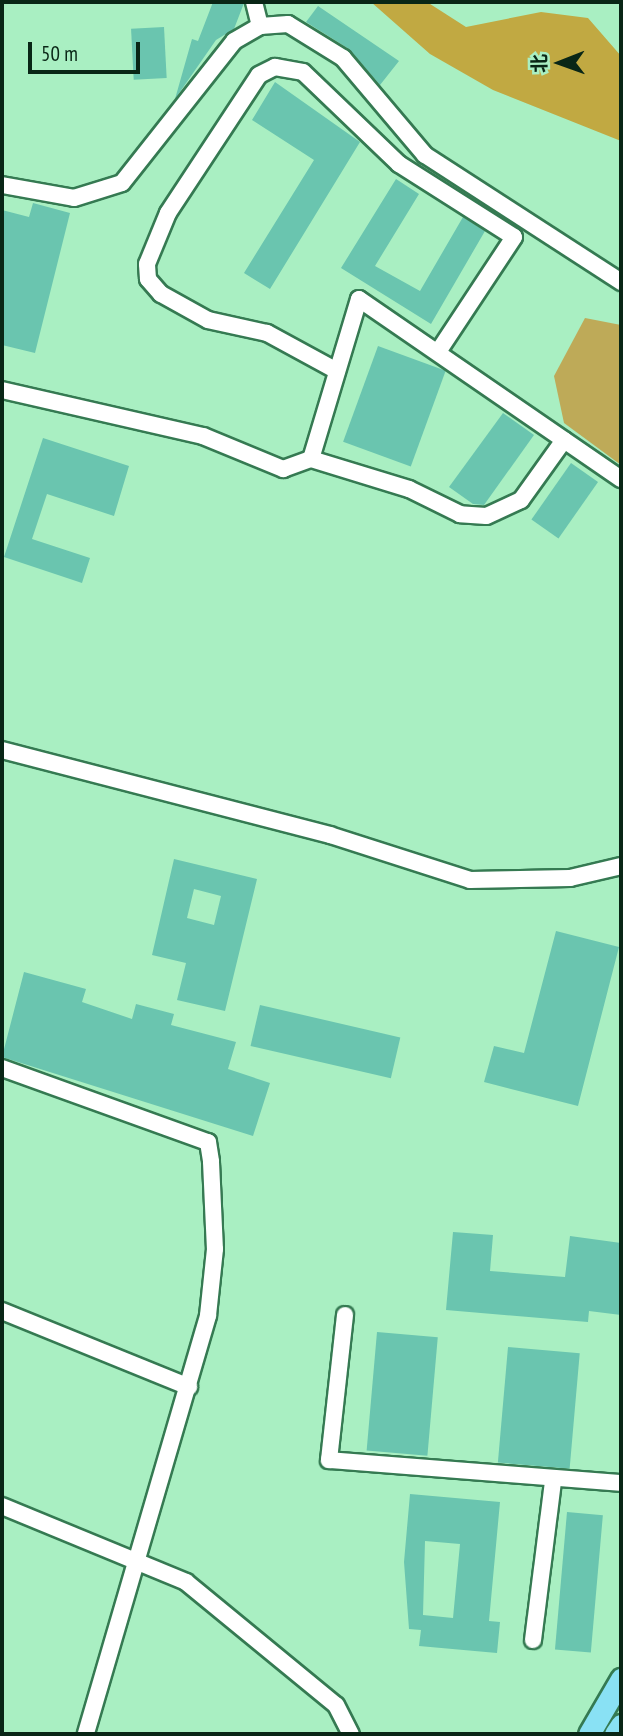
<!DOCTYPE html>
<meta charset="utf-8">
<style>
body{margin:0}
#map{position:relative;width:623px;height:1736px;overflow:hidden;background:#a9efc2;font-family:"PT Sans Narrow","Noto Sans SC",sans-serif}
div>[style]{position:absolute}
.green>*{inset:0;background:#beaa58}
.forest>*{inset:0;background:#c1a942}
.building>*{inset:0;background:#6ac5af;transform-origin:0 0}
.roads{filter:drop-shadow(2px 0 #357a52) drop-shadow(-2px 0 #357a52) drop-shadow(0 2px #357a52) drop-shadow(0 -2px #357a52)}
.minor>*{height:16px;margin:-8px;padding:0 8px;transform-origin:8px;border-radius:8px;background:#fff}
.major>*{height:21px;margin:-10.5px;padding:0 10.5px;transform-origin:10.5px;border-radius:10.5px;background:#89e1f4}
span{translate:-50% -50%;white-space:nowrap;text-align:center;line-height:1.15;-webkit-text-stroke:7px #a9efc2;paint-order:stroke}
.frame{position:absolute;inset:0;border:4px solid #092616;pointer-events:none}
.north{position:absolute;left:525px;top:28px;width:70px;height:70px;-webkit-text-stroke:5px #a9efc2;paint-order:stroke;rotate:269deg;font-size:19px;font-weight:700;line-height:28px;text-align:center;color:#092616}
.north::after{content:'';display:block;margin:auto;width:24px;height:32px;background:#092616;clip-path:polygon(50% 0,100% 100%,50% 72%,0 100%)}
.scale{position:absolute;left:28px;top:42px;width:112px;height:32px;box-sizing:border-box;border:4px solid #092616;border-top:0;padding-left:9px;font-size:21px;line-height:24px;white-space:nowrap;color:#092616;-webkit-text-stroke:5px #a9efc2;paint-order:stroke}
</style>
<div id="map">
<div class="green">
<i style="clip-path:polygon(585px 318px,621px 325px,621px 465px,564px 423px,554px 376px)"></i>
</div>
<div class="forest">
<i style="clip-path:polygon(371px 2px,427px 2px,466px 27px,541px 12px,588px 18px,621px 56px,621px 141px,493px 90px,430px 54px)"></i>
</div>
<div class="building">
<i style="clip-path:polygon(213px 2px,244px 3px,234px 29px,216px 40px,175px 99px,192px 39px,198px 41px)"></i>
<i style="clip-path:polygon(318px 6px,399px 61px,380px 85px,349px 49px,306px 22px)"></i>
<i style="left:164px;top:27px;width:51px;height:33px;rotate:87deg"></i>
<i style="clip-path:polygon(275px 82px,360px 142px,270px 289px,244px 273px,314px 160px,252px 120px)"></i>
<i style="clip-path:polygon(396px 179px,419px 194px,375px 266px,420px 291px,463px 217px,485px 231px,431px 324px,341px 268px)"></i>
<i style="clip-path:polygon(33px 203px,70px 213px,35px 353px,2px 345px,2px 210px,29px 217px)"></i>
<i style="left:378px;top:346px;width:72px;height:102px;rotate:20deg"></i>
<i style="clip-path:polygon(503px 413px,534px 435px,484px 505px,473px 504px,449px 487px)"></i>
<i style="clip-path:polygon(43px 438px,129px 466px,114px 516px,47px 494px,32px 539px,90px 558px,82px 583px,4px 557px)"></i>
<i style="left:571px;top:463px;width:33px;height:69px;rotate:35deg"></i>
<i style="clip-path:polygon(evenodd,174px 859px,257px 879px,225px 1011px,177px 1000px,186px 963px,152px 955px,174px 859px,194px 889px,221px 896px,214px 925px,187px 918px,194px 889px)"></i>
<i style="clip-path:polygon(556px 931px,619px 947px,578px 1106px,484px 1082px,494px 1046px,524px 1053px)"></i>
<i style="clip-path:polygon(24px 972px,86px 989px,82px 1002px,132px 1019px,136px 1004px,174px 1014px,171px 1025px,236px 1042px,228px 1069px,270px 1083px,253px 1136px,2px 1057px)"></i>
<i style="left:260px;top:1005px;width:144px;height:42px;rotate:13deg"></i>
<i style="clip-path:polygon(453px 1232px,493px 1235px,490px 1271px,565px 1277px,570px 1236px,621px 1243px,621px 1315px,589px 1311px,588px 1322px,446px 1310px)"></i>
<i style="left:377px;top:1332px;width:61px;height:119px;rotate:5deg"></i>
<i style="left:508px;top:1347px;width:72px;height:116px;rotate:5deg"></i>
<i style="clip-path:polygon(evenodd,410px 1494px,500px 1502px,489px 1621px,500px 1622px,497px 1653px,419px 1646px,421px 1630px,409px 1629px,404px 1562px,410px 1494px,425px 1541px,460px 1544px,453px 1618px,423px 1615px,425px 1541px)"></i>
<i style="left:567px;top:1512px;width:36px;height:138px;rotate:5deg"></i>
</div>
<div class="roads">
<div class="minor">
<i style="left:254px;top:2px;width:25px;rotate:76deg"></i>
<i style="left:2px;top:185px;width:73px;rotate:10.2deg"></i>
<i style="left:74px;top:198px;width:50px;rotate:-17.4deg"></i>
<i style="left:122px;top:183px;width:181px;rotate:-51.7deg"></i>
<i style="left:234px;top:41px;width:30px;rotate:-30deg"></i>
<i style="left:260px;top:26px;width:28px;rotate:-4deg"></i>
<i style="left:288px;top:24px;width:65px;rotate:31.7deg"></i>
<i style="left:343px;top:58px;width:127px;rotate:49.8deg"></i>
<i style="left:425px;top:155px;width:234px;rotate:32.9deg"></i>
<i style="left:337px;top:371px;width:80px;rotate:-151.5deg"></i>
<i style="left:267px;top:333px;width:60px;rotate:-167.6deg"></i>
<i style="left:208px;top:320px;width:54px;rotate:-151deg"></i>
<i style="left:161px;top:294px;width:20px;rotate:-131deg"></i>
<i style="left:148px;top:279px;width:15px;rotate:-94deg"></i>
<i style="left:147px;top:264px;width:55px;rotate:-67.6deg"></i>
<i style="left:168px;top:213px;width:165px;rotate:-56.6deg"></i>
<i style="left:259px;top:75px;width:18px;rotate:-27deg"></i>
<i style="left:275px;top:67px;width:28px;rotate:10deg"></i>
<i style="left:303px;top:72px;width:133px;rotate:43.8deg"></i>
<i style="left:399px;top:164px;width:136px;rotate:32.4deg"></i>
<i style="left:514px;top:237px;width:138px;rotate:123.5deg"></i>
<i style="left:2px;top:390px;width:206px;rotate:12.9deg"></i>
<i style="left:203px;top:436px;width:87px;rotate:22.4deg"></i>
<i style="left:283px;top:469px;width:30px;rotate:-20deg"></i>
<i style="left:564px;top:440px;width:74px;rotate:125.6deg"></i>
<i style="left:521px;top:500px;width:38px;rotate:155deg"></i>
<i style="left:486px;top:516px;width:26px;rotate:-176deg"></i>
<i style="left:460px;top:514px;width:57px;rotate:-153.9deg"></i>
<i style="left:409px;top:489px;width:102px;rotate:-163deg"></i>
<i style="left:311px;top:459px;width:167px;rotate:-73.3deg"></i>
<i style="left:359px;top:299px;width:318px;rotate:34.5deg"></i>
<i style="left:2px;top:750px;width:339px;rotate:14.5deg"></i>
<i style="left:330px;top:835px;width:147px;rotate:17.8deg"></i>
<i style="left:470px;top:880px;width:100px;rotate:-1.1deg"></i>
<i style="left:570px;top:878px;width:52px;rotate:-13.2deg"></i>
<i style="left:2px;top:1068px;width:219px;rotate:19.8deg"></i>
<i style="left:208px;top:1142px;width:20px;rotate:81deg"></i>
<i style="left:211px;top:1162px;width:87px;rotate:87.4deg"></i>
<i style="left:215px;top:1249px;width:67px;rotate:96deg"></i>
<i style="left:208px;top:1316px;width:435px;rotate:106.3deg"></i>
<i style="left:2px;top:1311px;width:202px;rotate:22.1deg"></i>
<i style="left:345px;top:1315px;width:146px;rotate:96.3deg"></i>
<i style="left:329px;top:1460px;width:293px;rotate:4.5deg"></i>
<i style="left:2px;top:1506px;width:199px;rotate:22.4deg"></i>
<i style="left:186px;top:1582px;width:194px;rotate:39.4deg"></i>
<i style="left:336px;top:1705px;width:33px;rotate:63deg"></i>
<i style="left:533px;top:1640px;width:160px;rotate:-82.8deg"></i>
</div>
<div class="major">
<i style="left:589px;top:1734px;width:64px;rotate:-59.8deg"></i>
<i style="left:615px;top:1734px;width:11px;rotate:-56deg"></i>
</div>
</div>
<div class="frame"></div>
<div class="north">北</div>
<div class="scale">50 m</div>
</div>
